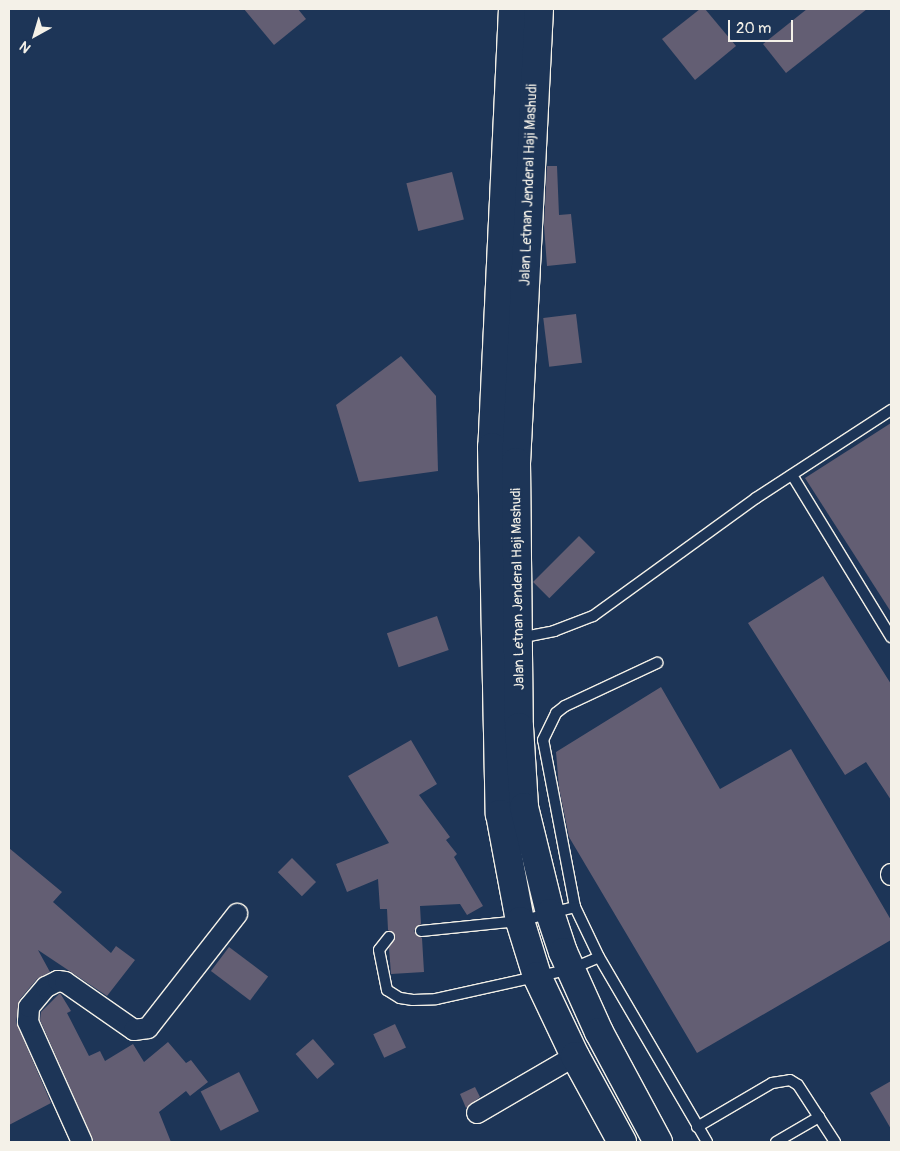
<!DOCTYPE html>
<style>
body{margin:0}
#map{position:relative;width:900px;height:1151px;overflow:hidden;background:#1d3557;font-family:Pangolin,sans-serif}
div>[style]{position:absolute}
.building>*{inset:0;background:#635e73;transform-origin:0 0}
.roads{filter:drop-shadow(1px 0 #f4f1e8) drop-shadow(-1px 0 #f4f1e8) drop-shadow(0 1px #f4f1e8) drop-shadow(0 -1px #f4f1e8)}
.service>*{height:10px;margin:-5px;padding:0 5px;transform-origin:5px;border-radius:5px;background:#1d3557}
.minor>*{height:20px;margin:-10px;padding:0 10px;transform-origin:10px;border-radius:10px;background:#1d3557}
.primary>*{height:28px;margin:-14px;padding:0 14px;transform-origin:14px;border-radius:14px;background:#1d3557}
span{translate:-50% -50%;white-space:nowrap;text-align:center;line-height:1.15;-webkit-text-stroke:4px #1d3557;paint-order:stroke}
.street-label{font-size:14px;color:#f4f1e8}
.frame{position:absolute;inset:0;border:10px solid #f4f1e8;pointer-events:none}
.north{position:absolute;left:10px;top:10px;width:50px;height:50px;-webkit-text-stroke:4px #1d3557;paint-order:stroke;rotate:219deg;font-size:14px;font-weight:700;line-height:20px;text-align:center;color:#f4f1e8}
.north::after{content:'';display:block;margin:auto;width:18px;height:22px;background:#f4f1e8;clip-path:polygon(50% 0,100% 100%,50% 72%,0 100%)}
.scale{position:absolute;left:728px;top:20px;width:65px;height:22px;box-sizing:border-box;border:2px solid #f4f1e8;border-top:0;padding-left:6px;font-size:15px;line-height:18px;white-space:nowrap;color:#f4f1e8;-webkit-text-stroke:4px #1d3557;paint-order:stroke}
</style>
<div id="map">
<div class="building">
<i style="clip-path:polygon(244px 9px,298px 9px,306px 19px,274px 45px)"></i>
<i style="clip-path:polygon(700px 9px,705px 9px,736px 46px,695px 80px,662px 39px)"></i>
<i style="clip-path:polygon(807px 9px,867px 9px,786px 73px,763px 44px)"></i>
<i style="clip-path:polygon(547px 166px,557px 166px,559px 215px,571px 214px,576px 263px,547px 266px,544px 226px)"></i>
<i style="left:452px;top:172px;width:49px;height:47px;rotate:76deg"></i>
<i style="left:576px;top:314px;width:49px;height:33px;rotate:83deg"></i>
<i style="clip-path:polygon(401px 356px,436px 396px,438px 471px,359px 482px,336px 405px)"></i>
<i style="clip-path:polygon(891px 423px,891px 612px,805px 478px)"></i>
<i style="left:579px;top:536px;width:23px;height:65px;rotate:45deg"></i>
<i style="clip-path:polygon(823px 576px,891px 684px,891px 800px,866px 762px,845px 775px,748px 623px)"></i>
<i style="left:437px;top:616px;width:36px;height:53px;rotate:71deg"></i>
<i style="clip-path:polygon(661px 687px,720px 789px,791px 749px,891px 920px,891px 940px,697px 1053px,569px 837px,559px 788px,556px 752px)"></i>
<i style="clip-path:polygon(411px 740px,437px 784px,419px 795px,450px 837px,446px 840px,457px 854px,454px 857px,483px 906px,467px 915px,460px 904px,420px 906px,421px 924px,414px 931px,422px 938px,424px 972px,391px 974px,389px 948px,395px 935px,388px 930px,387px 909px,380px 909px,378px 879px,347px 892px,336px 864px,389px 843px,348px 776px)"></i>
<i style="clip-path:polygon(9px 848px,62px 892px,53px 902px,111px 953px,116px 946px,135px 960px,107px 996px,38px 950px,50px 972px,37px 979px,20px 999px,16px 1022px,51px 1103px,9px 1125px)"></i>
<i style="left:292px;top:858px;width:34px;height:20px;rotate:45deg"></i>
<i style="left:229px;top:947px;width:49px;height:30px;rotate:37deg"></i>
<i style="clip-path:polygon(60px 993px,71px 1011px,67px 1013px,89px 1056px,100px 1051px,105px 1061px,133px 1044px,144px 1062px,168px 1042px,186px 1063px,191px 1060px,208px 1082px,190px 1096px,186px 1091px,159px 1112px,171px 1142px,94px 1142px,40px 1020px,41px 1012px)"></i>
<i style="left:395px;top:1024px;width:26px;height:24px;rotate:65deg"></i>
<i style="left:313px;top:1039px;width:33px;height:23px;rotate:49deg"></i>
<i style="left:239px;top:1072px;width:44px;height:43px;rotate:63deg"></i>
<i style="clip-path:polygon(891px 1081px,891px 1129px,870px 1093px)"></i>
<i style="clip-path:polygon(475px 1087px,480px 1097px,466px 1108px,460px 1094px)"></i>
</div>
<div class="roads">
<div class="service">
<i style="left:792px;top:475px;width:190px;rotate:58.6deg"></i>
<i style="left:519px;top:638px;width:36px;rotate:-11deg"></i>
<i style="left:554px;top:631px;width:42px;rotate:-21deg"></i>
<i style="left:593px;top:616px;width:201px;rotate:-35.9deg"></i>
<i style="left:756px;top:498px;width:161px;rotate:-33.1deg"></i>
<i style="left:575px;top:907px;width:170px;rotate:-100.8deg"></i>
<i style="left:543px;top:740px;width:30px;rotate:-64deg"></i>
<i style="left:556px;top:713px;width:11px;rotate:-38deg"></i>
<i style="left:565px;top:706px;width:102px;rotate:-25.1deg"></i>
<i style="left:421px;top:931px;width:100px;rotate:-5.8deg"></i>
<i style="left:520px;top:921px;width:57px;rotate:-14.3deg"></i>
<i style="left:575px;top:907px;width:55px;rotate:64.4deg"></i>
<i style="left:599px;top:957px;width:214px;rotate:59.7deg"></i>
<i style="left:389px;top:937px;width:16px;rotate:128deg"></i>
<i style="left:379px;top:950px;width:41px;rotate:78.7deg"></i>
<i style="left:387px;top:990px;width:15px;rotate:32deg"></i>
<i style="left:400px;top:998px;width:13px;rotate:9deg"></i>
<i style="left:413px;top:1000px;width:23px;rotate:-2deg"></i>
<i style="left:436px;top:999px;width:138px;rotate:-12.5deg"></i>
<i style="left:571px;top:969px;width:30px;rotate:-23deg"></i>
<i style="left:697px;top:1127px;width:87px;rotate:-30.4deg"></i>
<i style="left:772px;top:1083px;width:18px;rotate:-9deg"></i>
<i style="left:790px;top:1080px;width:9px;rotate:32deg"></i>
<i style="left:798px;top:1085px;width:68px;rotate:57deg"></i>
<i style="left:776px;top:1142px;width:50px;rotate:-30.2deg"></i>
</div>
<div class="minor">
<i style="left:891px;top:874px;width:1px;rotate:90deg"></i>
<i style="left:477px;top:1113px;width:113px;rotate:-30.2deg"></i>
<i style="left:82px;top:1142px;width:132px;rotate:-114.2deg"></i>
<i style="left:28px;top:1022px;width:15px;rotate:-86deg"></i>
<i style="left:29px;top:1007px;width:26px;rotate:-50deg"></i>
<i style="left:46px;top:987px;width:13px;rotate:-27deg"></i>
<i style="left:58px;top:981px;width:7px;rotate:8deg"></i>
<i style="left:65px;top:982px;width:84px;rotate:34.8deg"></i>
<i style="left:134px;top:1030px;width:14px;rotate:-8deg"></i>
<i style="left:148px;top:1028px;width:145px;rotate:-52deg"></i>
</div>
<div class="primary">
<i style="left:513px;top:9px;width:439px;rotate:92.7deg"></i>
<i style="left:492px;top:447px;width:367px;rotate:88.8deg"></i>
<i style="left:500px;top:814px;width:109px;rotate:79.4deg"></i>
<i style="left:520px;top:921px;width:58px;rotate:72.8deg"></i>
<i style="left:537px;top:976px;width:89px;rotate:64.6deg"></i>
<i style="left:575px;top:1056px;width:98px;rotate:61.3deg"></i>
<i style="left:539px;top:9px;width:454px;rotate:92.9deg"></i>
<i style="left:516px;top:462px;width:265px;rotate:89.4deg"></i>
<i style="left:519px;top:727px;width:80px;rotate:86.4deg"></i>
<i style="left:524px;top:807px;width:109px;rotate:76.2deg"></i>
<i style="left:550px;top:913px;width:41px;rotate:71.6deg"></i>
<i style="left:563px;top:952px;width:88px;rotate:65.8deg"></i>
<i style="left:599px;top:1032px;width:125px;rotate:61.8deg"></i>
</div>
</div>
<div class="street-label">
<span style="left:529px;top:185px;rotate:-88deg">Jalan Letnan Jenderal Haji Mashudi</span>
<span style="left:518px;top:589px;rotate:-91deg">Jalan Letnan Jenderal Haji Mashudi</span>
</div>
<div class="frame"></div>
<div class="north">N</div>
<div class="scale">20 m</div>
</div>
